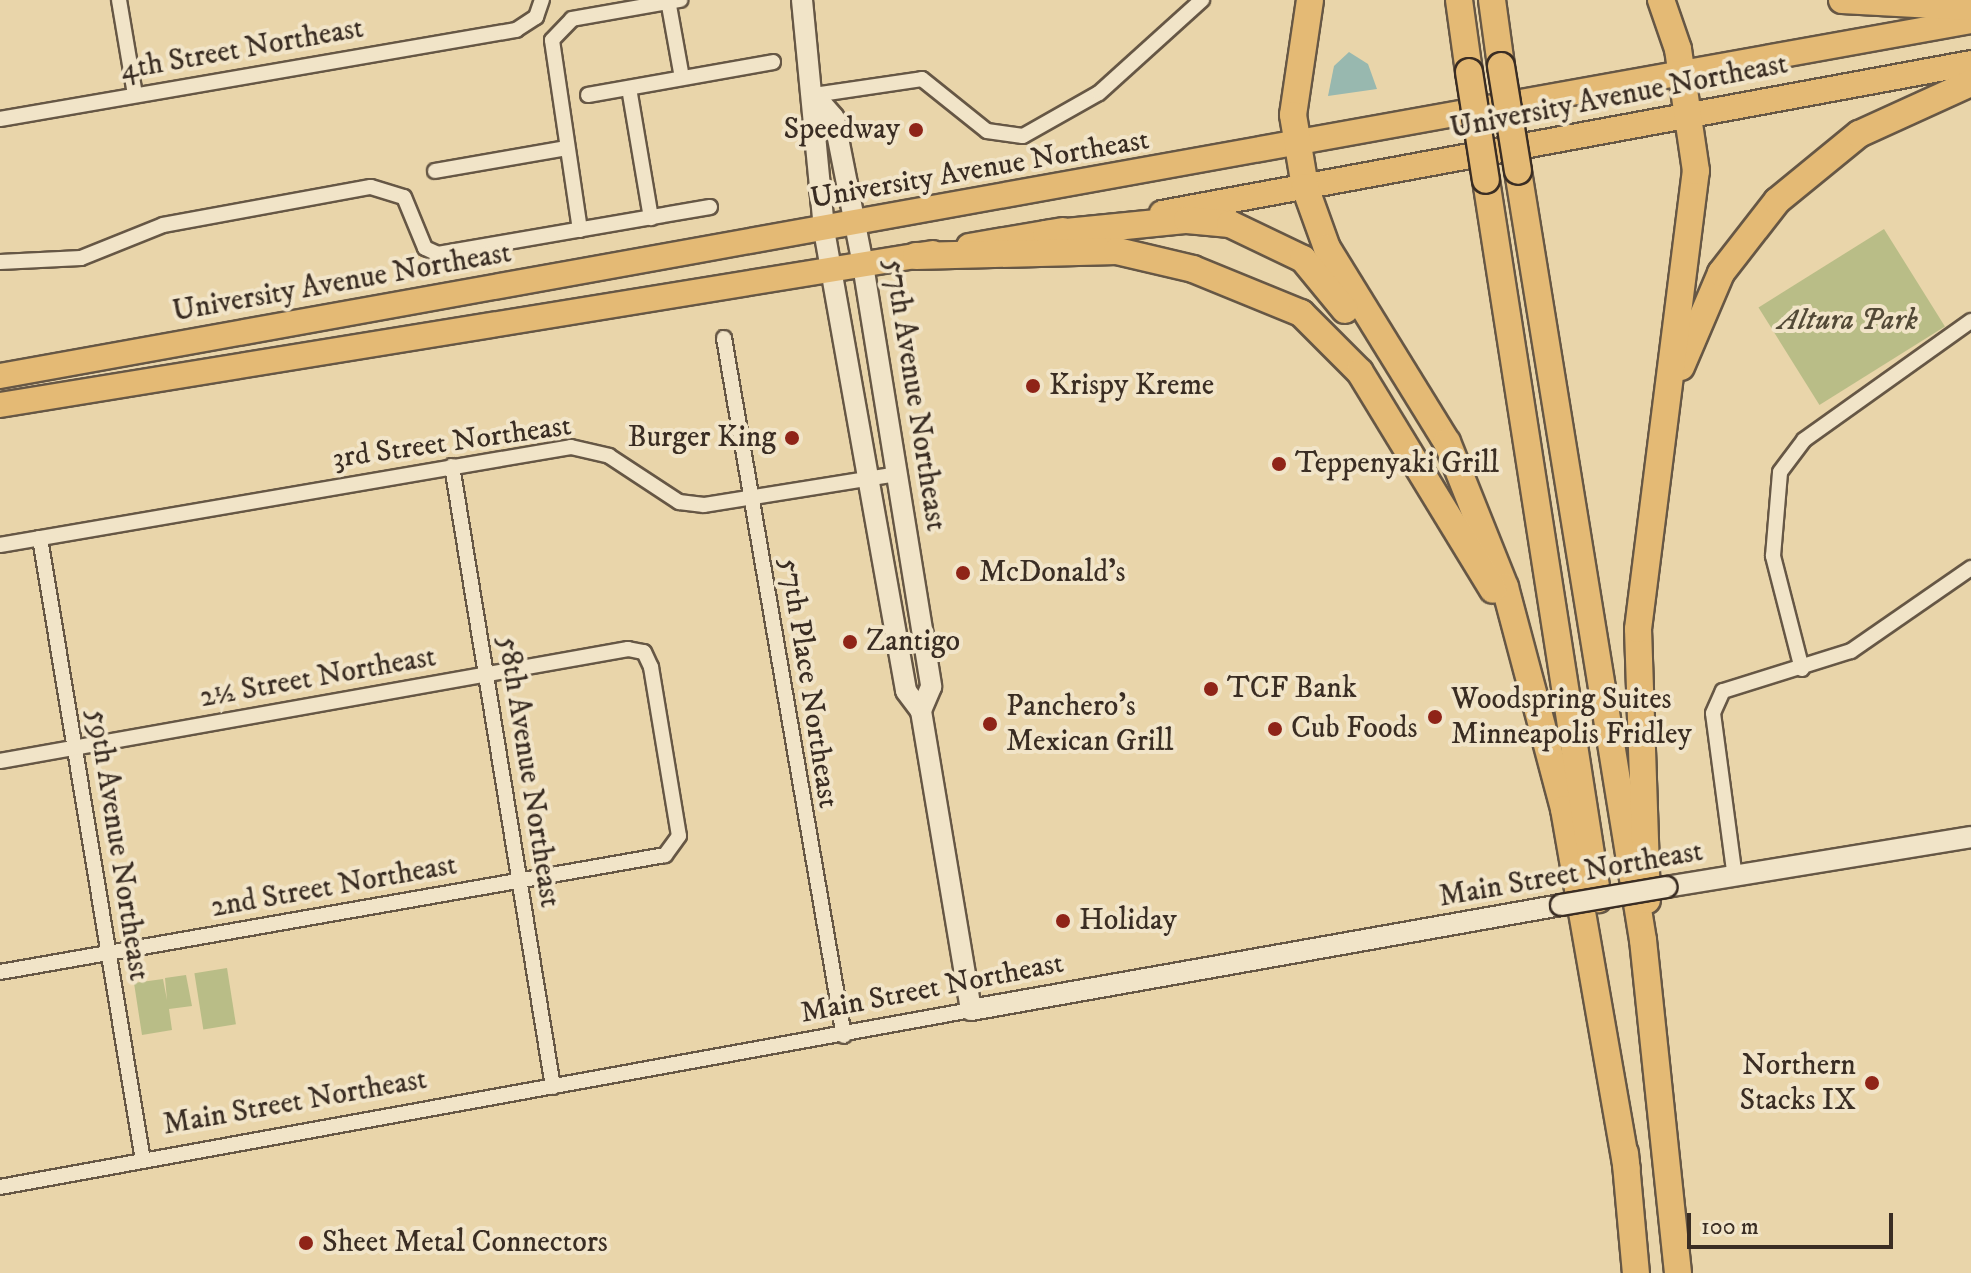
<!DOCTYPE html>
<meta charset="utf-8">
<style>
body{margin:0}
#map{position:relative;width:1971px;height:1273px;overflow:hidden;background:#e9d5aa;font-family:"IM FELL DW Pica",serif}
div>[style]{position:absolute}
.green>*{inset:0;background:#b9bd87;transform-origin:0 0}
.water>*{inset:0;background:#98b8af}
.roads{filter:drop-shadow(2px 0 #665745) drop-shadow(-2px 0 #665745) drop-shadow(0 2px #665745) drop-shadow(0 -2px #665745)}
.street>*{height:14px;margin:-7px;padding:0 7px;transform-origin:7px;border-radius:7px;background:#f1e4c8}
.secondary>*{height:20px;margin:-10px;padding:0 10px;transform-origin:10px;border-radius:10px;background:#f1e4c8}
.primary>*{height:24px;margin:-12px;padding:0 12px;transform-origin:12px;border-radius:12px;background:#e4ba75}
.highway>*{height:26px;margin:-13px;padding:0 13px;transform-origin:13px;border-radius:13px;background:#e4ba75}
.bridges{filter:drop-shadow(2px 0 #3a2d23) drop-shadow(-2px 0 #3a2d23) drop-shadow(0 2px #3a2d23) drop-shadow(0 -2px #3a2d23)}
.secondary-bridge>*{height:20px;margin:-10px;padding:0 10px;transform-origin:10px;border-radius:10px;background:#f1e4c8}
.highway-bridge>*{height:26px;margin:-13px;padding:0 13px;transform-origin:13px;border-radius:13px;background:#e4ba75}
.dots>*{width:22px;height:22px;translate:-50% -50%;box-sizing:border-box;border:4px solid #f1e4c8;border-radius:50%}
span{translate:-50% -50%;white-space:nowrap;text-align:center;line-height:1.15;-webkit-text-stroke:8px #f1e4c8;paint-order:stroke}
.street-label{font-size:30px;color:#3a2d23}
.poi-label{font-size:30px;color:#3a2d23}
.right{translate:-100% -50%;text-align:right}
.left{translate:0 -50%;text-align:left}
.park-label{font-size:30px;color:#534a37;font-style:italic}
.scale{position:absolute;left:1687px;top:1213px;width:206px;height:36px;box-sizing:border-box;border:4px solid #3a2d23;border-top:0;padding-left:10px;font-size:24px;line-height:28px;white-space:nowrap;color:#3a2d23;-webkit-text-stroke:6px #f1e4c8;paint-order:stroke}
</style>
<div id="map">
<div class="green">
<i style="left:1884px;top:229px;width:115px;height:148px;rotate:58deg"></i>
<i style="left:227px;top:968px;width:57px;height:33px;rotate:81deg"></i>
<i style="clip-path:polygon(186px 975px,192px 1006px,169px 1009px,172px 1030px,142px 1035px,134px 983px,163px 979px,167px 1000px,165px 978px)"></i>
</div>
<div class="water">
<i style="clip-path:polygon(1349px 52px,1368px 64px,1377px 89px,1328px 96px,1334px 66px)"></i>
</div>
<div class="roads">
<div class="street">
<i style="left:119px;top:0;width:96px;rotate:80.4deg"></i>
<i style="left:668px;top:0;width:79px;rotate:79.8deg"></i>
<i style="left:629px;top:88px;width:132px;rotate:80.4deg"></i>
<i style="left:588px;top:95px;width:188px;rotate:-10.1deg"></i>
<i style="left:814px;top:95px;width:109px;rotate:-8.4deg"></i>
<i style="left:922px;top:79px;width:83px;rotate:38.7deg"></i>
<i style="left:987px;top:131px;width:36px;rotate:8deg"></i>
<i style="left:1023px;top:136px;width:87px;rotate:-29.5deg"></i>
<i style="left:1099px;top:93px;width:139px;rotate:-42.1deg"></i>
<i style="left:0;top:119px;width:524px;rotate:-9.79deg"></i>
<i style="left:516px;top:30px;width:24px;rotate:-33deg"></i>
<i style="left:536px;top:17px;width:18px;rotate:-71deg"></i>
<i style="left:435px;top:171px;width:134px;rotate:-9.9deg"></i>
<i style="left:580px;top:230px;width:192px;rotate:-98.4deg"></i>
<i style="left:552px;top:40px;width:29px;rotate:-46deg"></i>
<i style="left:572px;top:19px;width:110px;rotate:-10deg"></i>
<i style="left:0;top:262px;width:81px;rotate:-2.8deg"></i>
<i style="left:81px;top:258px;width:88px;rotate:-21.9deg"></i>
<i style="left:163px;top:225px;width:211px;rotate:-10.4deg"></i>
<i style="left:371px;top:187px;width:34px;rotate:17deg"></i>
<i style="left:404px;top:197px;width:55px;rotate:67.6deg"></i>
<i style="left:425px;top:248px;width:14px;rotate:25deg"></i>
<i style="left:438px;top:254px;width:276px;rotate:-9.8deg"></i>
<i style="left:724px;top:338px;width:708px;rotate:80.25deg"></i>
<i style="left:452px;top:466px;width:629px;rotate:80.76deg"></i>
<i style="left:40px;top:538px;width:631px;rotate:80.61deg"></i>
<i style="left:0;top:545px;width:579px;rotate:-9.74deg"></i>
<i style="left:571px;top:447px;width:39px;rotate:13deg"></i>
<i style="left:609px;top:456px;width:84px;rotate:33.3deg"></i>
<i style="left:679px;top:502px;width:25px;rotate:7deg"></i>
<i style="left:704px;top:505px;width:196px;rotate:-9.1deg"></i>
<i style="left:1802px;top:669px;width:117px;rotate:-104.4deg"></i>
<i style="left:1773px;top:556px;width:84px;rotate:-85.2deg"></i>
<i style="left:1780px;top:472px;width:40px;rotate:-53deg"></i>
<i style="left:1804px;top:440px;width:205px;rotate:-35.5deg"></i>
<i style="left:0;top:761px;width:638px;rotate:-10.11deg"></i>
<i style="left:628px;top:649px;width:16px;rotate:11deg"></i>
<i style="left:644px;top:652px;width:17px;rotate:65deg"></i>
<i style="left:651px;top:667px;width:171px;rotate:80.6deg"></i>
<i style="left:679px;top:836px;width:24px;rotate:126deg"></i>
<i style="left:665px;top:855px;width:675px;rotate:170.02deg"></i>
<i style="left:1735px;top:878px;width:166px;rotate:-97.6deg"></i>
<i style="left:1713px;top:713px;width:24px;rotate:-66deg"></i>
<i style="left:1723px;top:691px;width:134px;rotate:-17.4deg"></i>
<i style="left:1851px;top:651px;width:146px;rotate:-34.7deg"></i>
<i style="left:0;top:1187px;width:987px;rotate:-10.33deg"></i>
</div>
<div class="secondary">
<i style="left:802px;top:0;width:231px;rotate:84.5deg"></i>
<i style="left:824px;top:230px;width:468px;rotate:79.9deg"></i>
<i style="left:906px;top:691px;width:25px;rotate:53deg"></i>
<i style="left:921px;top:711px;width:303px;rotate:80.5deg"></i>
<i style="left:971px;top:1010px;width:599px;rotate:-10.09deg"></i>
<i style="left:814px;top:95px;width:30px;rotate:49deg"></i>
<i style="left:834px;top:118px;width:150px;rotate:78.8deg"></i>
<i style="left:863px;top:265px;width:427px;rotate:80.8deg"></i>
<i style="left:931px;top:687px;width:26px;rotate:113deg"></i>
<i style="left:1666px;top:887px;width:309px;rotate:-9.3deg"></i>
</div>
<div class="primary">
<i style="left:1162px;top:213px;width:823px;rotate:-10.5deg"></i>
<i style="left:969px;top:246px;width:95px;rotate:-9.7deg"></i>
<i style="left:0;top:376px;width:2003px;rotate:-10.21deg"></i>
<i style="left:0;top:405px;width:945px;rotate:-9.25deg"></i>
</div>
<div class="highway">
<i style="left:1310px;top:0;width:116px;rotate:98.4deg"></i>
<i style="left:1293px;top:115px;width:73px;rotate:80.5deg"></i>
<i style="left:1305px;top:187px;width:65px;rotate:70.2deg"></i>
<i style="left:1327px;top:248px;width:228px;rotate:58.3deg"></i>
<i style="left:1447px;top:442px;width:156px;rotate:68.2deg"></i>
<i style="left:1505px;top:587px;width:230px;rotate:75.1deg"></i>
<i style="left:1564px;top:809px;width:365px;rotate:80.1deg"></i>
<i style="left:1459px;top:0;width:73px;rotate:82.1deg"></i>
<i style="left:1492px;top:0;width:67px;rotate:82.2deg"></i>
<i style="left:1842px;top:0;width:129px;rotate:3.1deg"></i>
<i style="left:1518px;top:171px;width:779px;rotate:80.77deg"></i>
<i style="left:1643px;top:940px;width:335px;rotate:84deg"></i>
<i style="left:1486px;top:180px;width:728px;rotate:81.15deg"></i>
<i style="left:1046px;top:234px;width:142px;rotate:-5.7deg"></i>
<i style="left:1187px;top:220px;width:43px;rotate:5.3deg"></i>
<i style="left:1230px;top:224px;width:81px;rotate:25.6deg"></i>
<i style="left:1303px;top:259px;width:66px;rotate:50.5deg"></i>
<i style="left:916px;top:256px;width:201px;rotate:-1.4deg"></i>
<i style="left:1117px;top:251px;width:78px;rotate:13.3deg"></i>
<i style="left:1193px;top:269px;width:117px;rotate:22.2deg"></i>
<i style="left:1301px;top:313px;width:83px;rotate:45deg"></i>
<i style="left:1360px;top:372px;width:255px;rotate:58.6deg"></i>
<i style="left:1681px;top:367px;width:102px;rotate:-66.9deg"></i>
<i style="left:1721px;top:273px;width:91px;rotate:-52.1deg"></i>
<i style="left:1777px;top:201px;width:106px;rotate:-39.3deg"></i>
<i style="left:1859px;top:134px;width:123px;rotate:-24.5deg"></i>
<i style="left:1647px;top:900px;width:271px;rotate:-91.9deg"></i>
<i style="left:1638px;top:629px;width:462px;rotate:-82.8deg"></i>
<i style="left:1696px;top:171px;width:123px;rotate:-98.4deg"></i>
<i style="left:1678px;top:49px;width:52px;rotate:-109.1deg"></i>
<i style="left:1625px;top:1153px;width:121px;rotate:84.8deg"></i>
</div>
</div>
<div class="bridges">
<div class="secondary-bridge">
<i style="left:1561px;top:905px;width:107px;rotate:-9.7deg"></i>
</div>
<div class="highway-bridge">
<i style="left:1501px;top:66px;width:106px;rotate:80.8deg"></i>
<i style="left:1469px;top:72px;width:109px;rotate:81.1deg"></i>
</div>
</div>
<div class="dots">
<i style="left:916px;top:130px;background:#8f2418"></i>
<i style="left:1033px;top:386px;background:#8f2418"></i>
<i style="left:792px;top:438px;background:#8f2418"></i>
<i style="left:1279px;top:464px;background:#8f2418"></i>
<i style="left:963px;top:573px;background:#8f2418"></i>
<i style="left:850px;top:642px;background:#8f2418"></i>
<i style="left:1211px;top:689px;background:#8f2418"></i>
<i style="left:1435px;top:717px;background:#8f2418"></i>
<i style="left:990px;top:724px;background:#8f2418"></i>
<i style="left:1275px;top:729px;background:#8f2418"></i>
<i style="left:1063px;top:921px;background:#8f2418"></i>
<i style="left:1872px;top:1083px;background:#8f2418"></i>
<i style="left:306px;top:1243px;background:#8f2418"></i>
</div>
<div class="street-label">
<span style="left:242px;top:50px;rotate:-10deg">4th Street Northeast</span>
<span style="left:1619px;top:97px;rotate:-11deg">University Avenue Northeast</span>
<span style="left:980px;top:170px;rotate:-10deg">University Avenue Northeast</span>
<span style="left:342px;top:283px;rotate:-10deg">University Avenue Northeast</span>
<span style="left:914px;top:395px;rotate:81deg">57th Avenue Northeast</span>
<span style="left:452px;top:443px;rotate:-8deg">3rd Street Northeast</span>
<span style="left:318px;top:678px;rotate:-10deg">2½ Street Northeast</span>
<span style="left:808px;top:683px;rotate:81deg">57th Place Northeast</span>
<span style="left:528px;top:772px;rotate:81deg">58th Avenue Northeast</span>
<span style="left:117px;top:845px;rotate:81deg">59th Avenue Northeast</span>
<span style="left:1571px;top:875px;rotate:-10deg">Main Street Northeast</span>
<span style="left:334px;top:887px;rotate:-10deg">2nd Street Northeast</span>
<span style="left:932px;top:989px;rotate:-11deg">Main Street Northeast</span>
<span style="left:295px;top:1103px;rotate:-10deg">Main Street Northeast</span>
</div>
<div class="poi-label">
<span class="right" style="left:900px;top:130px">Speedway</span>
<span class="left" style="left:1049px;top:386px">Krispy Kreme</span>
<span class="right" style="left:776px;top:438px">Burger King</span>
<span class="left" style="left:1295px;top:464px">Teppenyaki Grill</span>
<span class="left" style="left:979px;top:573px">McDonald's</span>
<span class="left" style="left:866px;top:642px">Zantigo</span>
<span class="left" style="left:1227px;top:689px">TCF Bank</span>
<span class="left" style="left:1451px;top:717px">Woodspring Suites<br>Minneapolis Fridley</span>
<span class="left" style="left:1006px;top:724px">Panchero's<br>Mexican Grill</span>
<span class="left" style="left:1291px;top:729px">Cub Foods</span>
<span class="left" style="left:1079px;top:921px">Holiday</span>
<span class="right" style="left:1856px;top:1083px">Northern<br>Stacks IX</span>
<span class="left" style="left:322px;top:1243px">Sheet Metal Connectors</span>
</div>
<div class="park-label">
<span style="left:1848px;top:321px">Altura Park</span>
</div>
<div class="scale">100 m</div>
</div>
